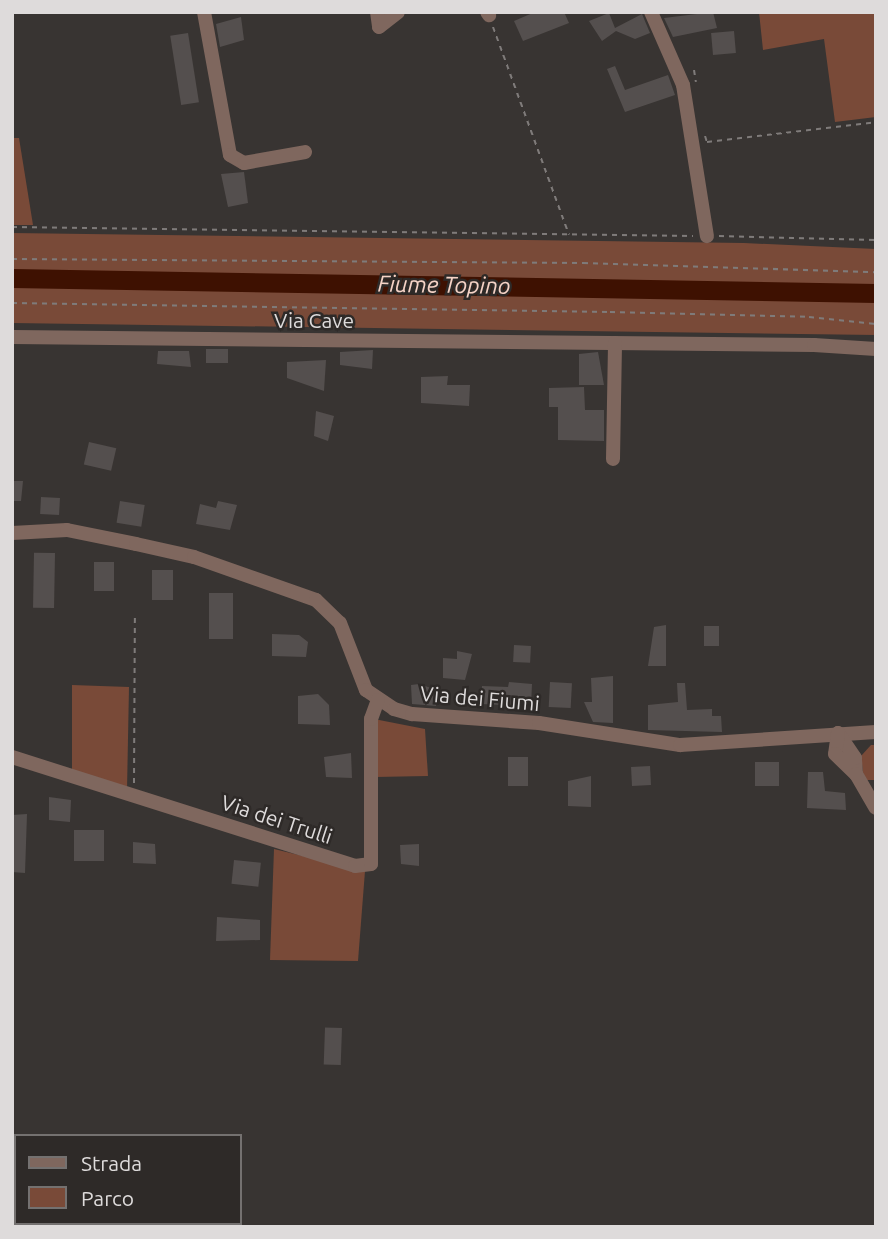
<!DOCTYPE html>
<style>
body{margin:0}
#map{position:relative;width:888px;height:1239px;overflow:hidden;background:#383432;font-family:Ubuntu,sans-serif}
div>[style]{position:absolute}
.green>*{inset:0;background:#794a38}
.river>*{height:19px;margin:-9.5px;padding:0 9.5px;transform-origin:9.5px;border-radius:9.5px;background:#3e1101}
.building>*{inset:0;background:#544f4e;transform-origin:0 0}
.path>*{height:2px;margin-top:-1px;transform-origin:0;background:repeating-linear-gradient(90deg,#7f7b7a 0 5px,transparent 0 10px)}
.minor>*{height:14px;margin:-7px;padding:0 7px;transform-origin:7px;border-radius:7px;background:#7f675e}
span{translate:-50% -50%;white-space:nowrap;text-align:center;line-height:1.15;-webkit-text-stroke:5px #2e2a28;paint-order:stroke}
.street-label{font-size:21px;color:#dedbdb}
.water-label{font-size:23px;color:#f5d3c6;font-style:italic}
.frame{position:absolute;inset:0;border:14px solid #dedbdb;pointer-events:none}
.legend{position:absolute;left:14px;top:1134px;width:228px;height:91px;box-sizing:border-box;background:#2e2a28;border:2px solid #747170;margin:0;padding:9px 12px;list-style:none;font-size:21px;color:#dedbdb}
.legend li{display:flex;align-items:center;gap:14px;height:35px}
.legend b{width:35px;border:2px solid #747170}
</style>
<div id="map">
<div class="green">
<i style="clip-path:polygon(759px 12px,875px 12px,876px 117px,835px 122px,824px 39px,763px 50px)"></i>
<i style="clip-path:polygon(12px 138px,19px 138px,33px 225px,12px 225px)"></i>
<i style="clip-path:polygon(12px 233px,744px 243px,876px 249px,876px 335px,12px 323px)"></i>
<i style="clip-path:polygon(72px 685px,129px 687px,127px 790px,72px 771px)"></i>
<i style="clip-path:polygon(374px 719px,425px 729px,428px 776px,375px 777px)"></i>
<i style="clip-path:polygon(871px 745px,876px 745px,876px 780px,864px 780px,861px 756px)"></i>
<i style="clip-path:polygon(274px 849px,365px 871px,358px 961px,270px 960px)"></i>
</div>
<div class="river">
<i style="left:12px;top:278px;width:864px;rotate:0.99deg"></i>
</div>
<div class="building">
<i style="clip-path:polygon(535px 12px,564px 12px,569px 23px,523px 41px,514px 21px)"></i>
<i style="clip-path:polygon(713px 12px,717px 28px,673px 37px,664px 18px)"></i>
<i style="clip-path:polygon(609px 13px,615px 28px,642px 14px,650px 33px,635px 39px,616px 31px,602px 41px,589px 21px)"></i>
<i style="clip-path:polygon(241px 17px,244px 40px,220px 47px,216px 24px)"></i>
<i style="left:734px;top:31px;width:22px;height:23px;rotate:85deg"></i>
<i style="left:188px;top:33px;width:70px;height:18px;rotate:81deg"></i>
<i style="clip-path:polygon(615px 66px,625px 90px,668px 75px,675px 95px,625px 112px,607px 69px)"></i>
<i style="clip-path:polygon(244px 172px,248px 203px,228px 207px,221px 174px)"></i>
<i style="left:206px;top:349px;width:22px;height:14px"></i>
<i style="clip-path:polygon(373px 350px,372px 369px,340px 365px,340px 352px)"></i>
<i style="clip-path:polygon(158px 351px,189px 351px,191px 367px,157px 364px)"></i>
<i style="clip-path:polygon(598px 352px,604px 385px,579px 385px,579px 354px)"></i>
<i style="clip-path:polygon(326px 360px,324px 391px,287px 378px,287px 362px)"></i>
<i style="clip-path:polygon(448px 376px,447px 385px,470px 385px,469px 406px,421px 403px,421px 377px)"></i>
<i style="clip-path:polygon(584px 387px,585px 410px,604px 410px,604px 441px,558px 440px,558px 407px,549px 407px,549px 388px)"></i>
<i style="clip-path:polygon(316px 411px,334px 416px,328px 441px,314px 436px)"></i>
<i style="left:89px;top:442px;width:28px;height:23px;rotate:13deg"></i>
<i style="clip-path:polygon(12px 481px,23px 481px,21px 501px,12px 501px)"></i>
<i style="left:41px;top:497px;width:19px;height:17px;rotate:3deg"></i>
<i style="left:120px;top:501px;width:25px;height:22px;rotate:9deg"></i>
<i style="clip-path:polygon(218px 501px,237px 505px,230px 530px,196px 524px,200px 504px,216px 508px)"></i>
<i style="left:55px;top:553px;width:55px;height:21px;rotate:91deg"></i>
<i style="left:94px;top:562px;width:20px;height:29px"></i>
<i style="left:152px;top:570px;width:21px;height:30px"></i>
<i style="left:209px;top:593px;width:24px;height:46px"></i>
<i style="clip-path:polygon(666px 625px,666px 666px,648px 666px,654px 627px)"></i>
<i style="left:719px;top:626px;width:20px;height:15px;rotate:90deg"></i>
<i style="clip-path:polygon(272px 634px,299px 635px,308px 642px,306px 657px,272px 656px)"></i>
<i style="left:514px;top:645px;width:17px;height:17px;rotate:3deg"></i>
<i style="clip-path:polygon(457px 651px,472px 654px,465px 680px,443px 678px,443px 658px,457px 659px)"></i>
<i style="clip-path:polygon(613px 676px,613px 723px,593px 722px,584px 702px,592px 702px,591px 678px)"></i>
<i style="clip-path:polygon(509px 682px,532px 684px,531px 706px,481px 704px,482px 686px,508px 687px)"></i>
<i style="left:550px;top:682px;width:22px;height:25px;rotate:3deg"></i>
<i style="clip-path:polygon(677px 683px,685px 683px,687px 710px,712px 709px,712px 716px,721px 716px,722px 732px,648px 730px,648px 705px,678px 702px)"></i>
<i style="clip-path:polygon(419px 684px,437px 690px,436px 706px,412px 704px,411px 685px)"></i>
<i style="clip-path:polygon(318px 694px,329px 705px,330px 725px,298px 724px,298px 696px)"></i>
<i style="clip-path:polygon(351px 753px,352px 778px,326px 777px,324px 757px)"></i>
<i style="left:508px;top:757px;width:20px;height:29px"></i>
<i style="left:779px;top:762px;width:24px;height:24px;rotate:90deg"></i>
<i style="left:650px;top:766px;width:19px;height:19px;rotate:87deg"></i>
<i style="clip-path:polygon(808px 772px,823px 772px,825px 791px,845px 793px,846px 810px,807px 808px)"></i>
<i style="clip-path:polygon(591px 776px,591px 807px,568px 806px,568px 781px)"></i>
<i style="clip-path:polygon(49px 797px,71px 800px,70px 822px,49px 820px)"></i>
<i style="clip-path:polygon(27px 814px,25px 873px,12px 872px,12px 815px)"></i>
<i style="left:104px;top:830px;width:31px;height:30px;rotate:90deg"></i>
<i style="clip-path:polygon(133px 842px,155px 844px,156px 864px,133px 863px)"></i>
<i style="clip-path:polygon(419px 844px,419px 866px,401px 864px,400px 845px)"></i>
<i style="left:234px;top:860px;width:27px;height:24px;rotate:6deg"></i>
<i style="clip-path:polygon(217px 917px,260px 920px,260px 940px,216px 941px)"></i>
<i style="left:342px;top:1028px;width:37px;height:17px;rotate:92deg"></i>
</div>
<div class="path">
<i style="left:493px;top:27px;width:221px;rotate:69.9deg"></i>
<i style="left:694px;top:70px;width:12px;rotate:81deg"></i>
<i style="left:705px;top:136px;width:6px;rotate:72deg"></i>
<i style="left:707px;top:142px;width:170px;rotate:-6.7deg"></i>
<i style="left:12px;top:227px;width:681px;rotate:0.76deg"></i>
<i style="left:719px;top:236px;width:157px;rotate:1.5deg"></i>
<i style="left:12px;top:259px;width:571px;rotate:0.4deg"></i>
<i style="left:583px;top:263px;width:293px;rotate:1.8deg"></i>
<i style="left:12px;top:303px;width:598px;rotate:0.86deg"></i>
<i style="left:610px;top:312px;width:199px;rotate:1.4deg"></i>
<i style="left:809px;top:317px;width:67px;rotate:6deg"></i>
<i style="left:134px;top:783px;width:167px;rotate:-89.7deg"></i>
<i style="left:12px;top:1166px;width:4px"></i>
<i style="left:160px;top:1223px;width:4px;rotate:90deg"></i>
</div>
<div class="minor">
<i style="left:204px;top:12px;width:145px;rotate:79.7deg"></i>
<i style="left:230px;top:155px;width:16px;rotate:30deg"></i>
<i style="left:244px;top:163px;width:62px;rotate:-10.2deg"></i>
<i style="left:377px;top:12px;width:15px;rotate:82deg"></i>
<i style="left:379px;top:27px;width:24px;rotate:-38deg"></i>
<i style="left:487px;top:12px;width:4px;rotate:56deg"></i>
<i style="left:651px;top:12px;width:80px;rotate:66.3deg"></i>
<i style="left:683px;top:85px;width:153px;rotate:81deg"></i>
<i style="left:12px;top:337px;width:802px;rotate:0.57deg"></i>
<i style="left:814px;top:345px;width:62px;rotate:3.7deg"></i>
<i style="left:613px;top:459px;width:116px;rotate:-89deg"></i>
<i style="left:12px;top:533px;width:55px;rotate:-3.1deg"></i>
<i style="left:67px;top:530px;width:70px;rotate:11.5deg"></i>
<i style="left:136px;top:544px;width:59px;rotate:12.6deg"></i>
<i style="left:194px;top:557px;width:129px;rotate:19.4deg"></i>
<i style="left:316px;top:600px;width:33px;rotate:44deg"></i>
<i style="left:340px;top:623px;width:72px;rotate:68.8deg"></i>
<i style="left:366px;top:690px;width:34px;rotate:34deg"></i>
<i style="left:394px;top:709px;width:19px;rotate:16deg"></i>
<i style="left:412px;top:714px;width:127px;rotate:4.1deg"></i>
<i style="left:539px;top:723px;width:143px;rotate:8.9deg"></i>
<i style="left:680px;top:745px;width:196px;rotate:-3.8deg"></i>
<i style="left:12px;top:757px;width:360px;rotate:17.6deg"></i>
<i style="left:355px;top:866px;width:16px;rotate:-7deg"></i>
<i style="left:371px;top:864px;width:145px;rotate:-90deg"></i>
<i style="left:371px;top:719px;width:20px;rotate:-70deg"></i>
<i style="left:856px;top:774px;width:16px;rotate:-94deg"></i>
<i style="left:855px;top:758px;width:30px;rotate:-124deg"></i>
<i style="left:838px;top:733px;width:21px;rotate:98deg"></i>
<i style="left:835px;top:754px;width:29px;rotate:44deg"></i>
<i style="left:856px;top:774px;width:39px;rotate:60deg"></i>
</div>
<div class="street-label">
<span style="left:314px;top:320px">Via Cave</span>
<span style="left:480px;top:698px;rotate:5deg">Via dei Fiumi</span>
<span style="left:277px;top:819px;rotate:18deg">Via dei Trulli</span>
</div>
<div class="water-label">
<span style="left:444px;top:285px;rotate:1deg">Fiume Topino</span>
</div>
<div class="frame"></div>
<ul class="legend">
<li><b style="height:9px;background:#7f675e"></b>Strada</li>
<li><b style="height:19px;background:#794a38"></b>Parco</li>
</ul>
</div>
